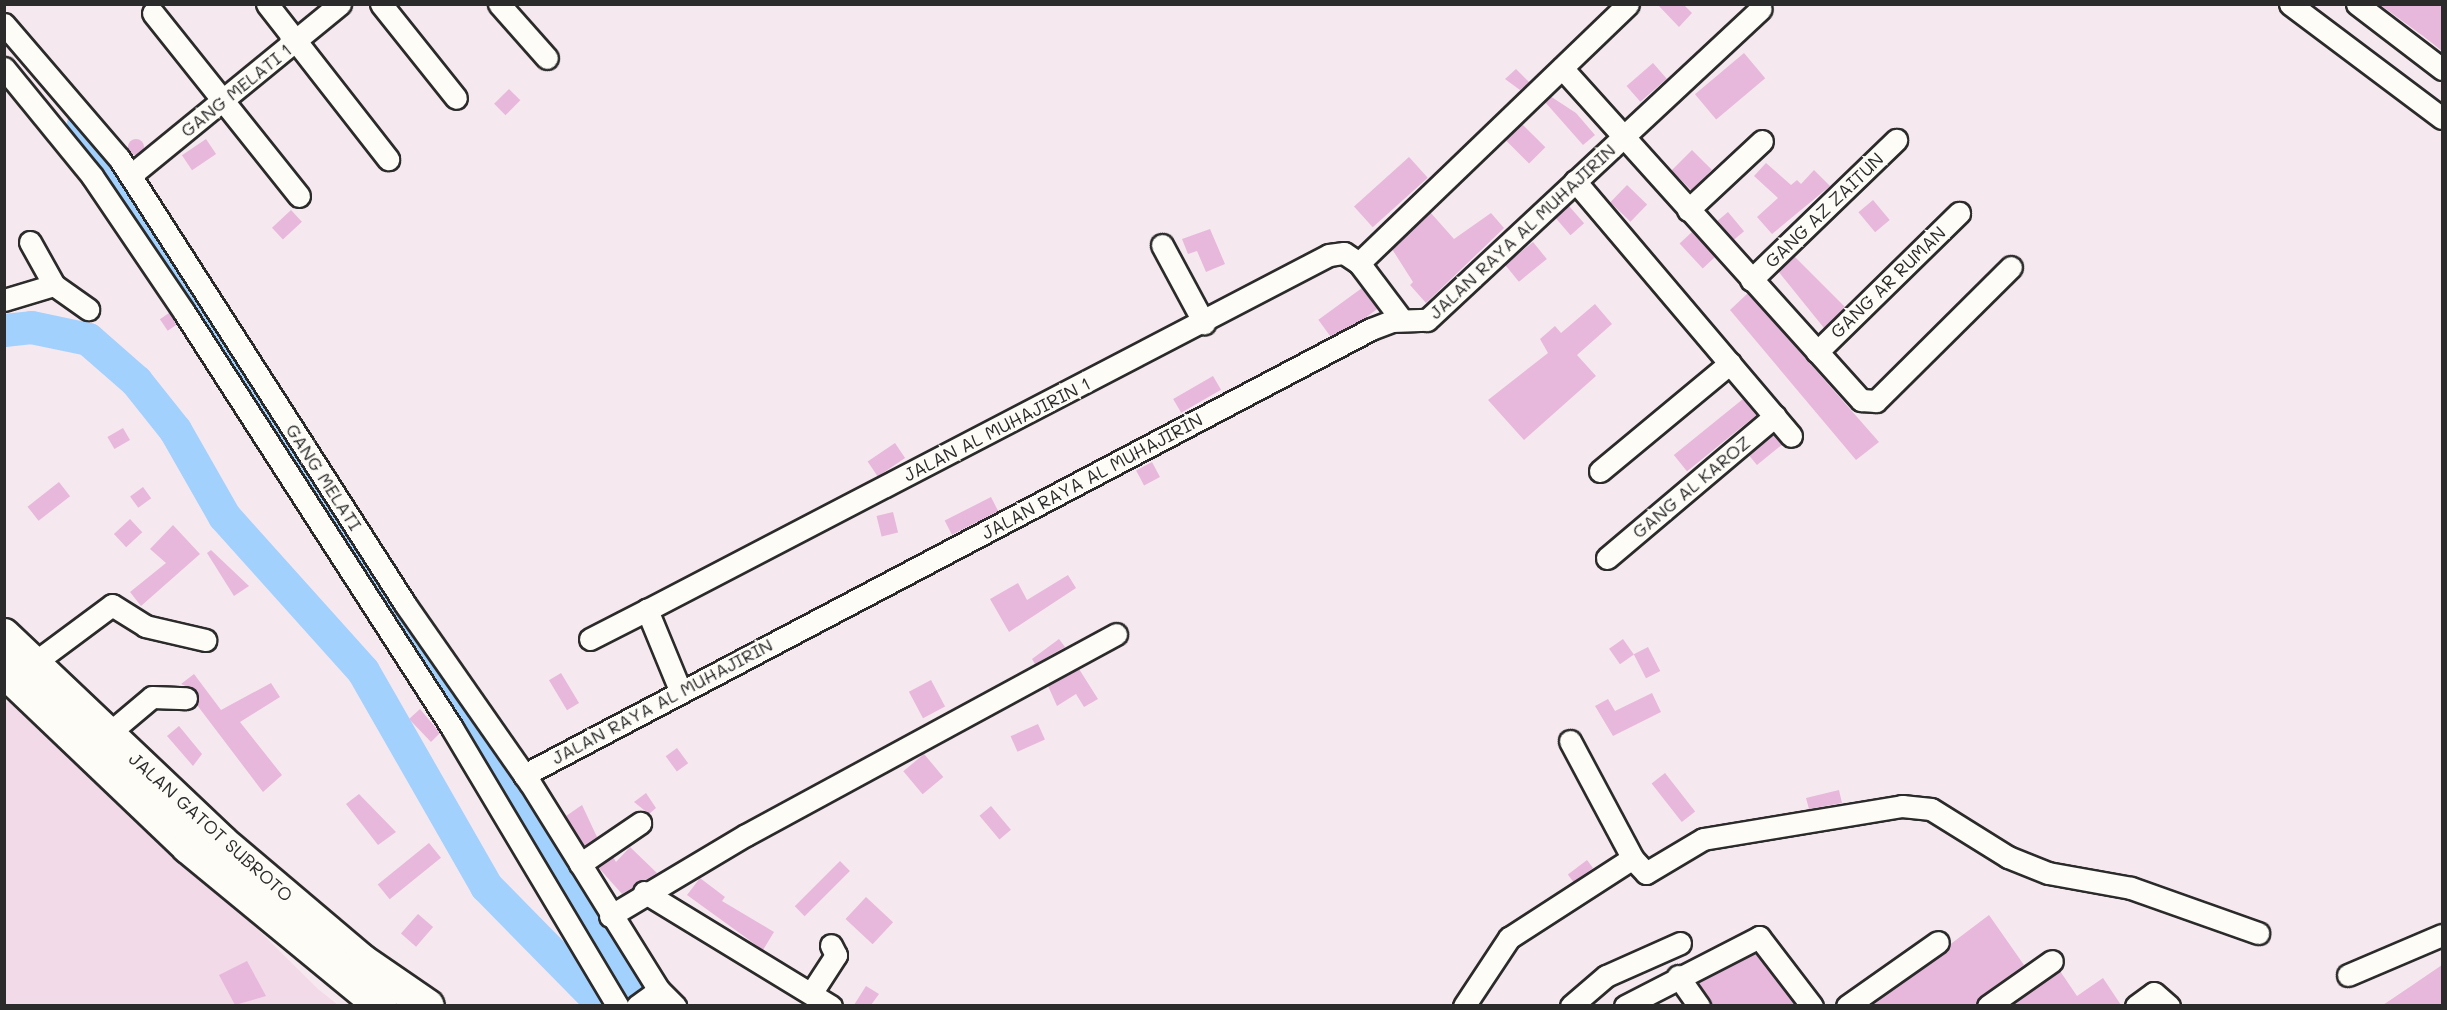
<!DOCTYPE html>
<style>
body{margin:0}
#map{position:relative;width:2447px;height:1010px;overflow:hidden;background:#f6e8ef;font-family:Mali,sans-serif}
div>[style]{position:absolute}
.built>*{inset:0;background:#f2dae9}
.canal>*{height:20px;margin:-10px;padding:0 10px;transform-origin:10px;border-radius:10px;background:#a3d1fe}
.river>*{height:33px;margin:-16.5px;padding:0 16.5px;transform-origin:16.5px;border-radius:16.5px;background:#a3d1fe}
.building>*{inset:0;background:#e7b8db;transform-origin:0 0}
.round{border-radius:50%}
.roads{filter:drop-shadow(2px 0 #2b2b2b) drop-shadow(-2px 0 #2b2b2b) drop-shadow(0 2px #2b2b2b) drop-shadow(0 -2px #2b2b2b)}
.minor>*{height:21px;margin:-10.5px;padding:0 10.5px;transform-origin:10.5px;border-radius:10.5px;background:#fdfcf7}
.highway>*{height:32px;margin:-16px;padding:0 16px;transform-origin:16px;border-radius:16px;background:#fdfcf7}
span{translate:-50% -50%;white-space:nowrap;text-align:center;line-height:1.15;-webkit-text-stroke:6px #fdfcf7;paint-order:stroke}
.street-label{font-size:18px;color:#2b2b2b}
.frame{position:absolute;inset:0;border:6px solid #2b2b2b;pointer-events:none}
</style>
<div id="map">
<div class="built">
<i style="clip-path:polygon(24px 698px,318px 989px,338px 1005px,5px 1006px,5px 703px)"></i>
</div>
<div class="canal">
<i style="left:77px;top:123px;width:92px;rotate:52.5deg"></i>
<i style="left:133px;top:196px;width:958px;rotate:57.7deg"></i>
</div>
<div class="river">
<i style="left:4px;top:330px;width:27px;rotate:-6deg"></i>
<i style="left:31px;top:327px;width:58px;rotate:11.9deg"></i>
<i style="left:88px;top:339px;width:64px;rotate:41.2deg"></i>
<i style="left:136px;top:381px;width:63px;rotate:51.5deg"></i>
<i style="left:175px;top:430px;width:99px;rotate:60.3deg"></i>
<i style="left:224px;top:516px;width:208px;rotate:48.1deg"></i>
<i style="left:363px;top:671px;width:248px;rotate:60.2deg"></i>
<i style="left:486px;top:886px;width:168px;rotate:45.5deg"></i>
</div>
<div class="building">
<i style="clip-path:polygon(1657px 4px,1683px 4px,1692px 13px,1679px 27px)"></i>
<i style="clip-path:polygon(2379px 4px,2442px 4px,2442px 51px,2423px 36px)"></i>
<i style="left:1744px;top:53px;width:33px;height:64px;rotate:50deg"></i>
<i style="left:1653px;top:63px;width:21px;height:35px;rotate:49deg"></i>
<i style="clip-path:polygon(1516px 69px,1529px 82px,1520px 90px,1505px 79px)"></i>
<i style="left:509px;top:89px;width:16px;height:21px;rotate:45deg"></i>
<i style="clip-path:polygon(1550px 96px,1576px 113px,1595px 135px,1583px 145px,1545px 102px)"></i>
<i style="left:1522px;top:124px;width:33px;height:23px;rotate:45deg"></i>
<i style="left:206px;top:139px;width:18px;height:29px;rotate:56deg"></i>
<i class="round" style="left:128px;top:139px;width:16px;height:16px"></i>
<i style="left:1692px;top:150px;width:28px;height:29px;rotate:45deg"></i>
<i style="left:1409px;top:157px;width:28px;height:74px;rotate:48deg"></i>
<i style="clip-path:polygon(1766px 163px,1791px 185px,1797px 180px,1801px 184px,1814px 170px,1830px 186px,1772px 234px,1757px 217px,1778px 198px,1754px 176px)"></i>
<i style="left:1627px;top:185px;width:28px;height:24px;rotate:44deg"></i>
<i style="left:1873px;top:200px;width:26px;height:19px;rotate:50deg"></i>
<i style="left:1569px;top:206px;width:23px;height:18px;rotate:49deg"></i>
<i style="left:291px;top:210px;width:16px;height:26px;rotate:47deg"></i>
<i style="clip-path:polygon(1430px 212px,1454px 239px,1491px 213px,1504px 228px,1426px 303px,1410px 285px,1413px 282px,1392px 249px)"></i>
<i style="left:1728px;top:212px;width:25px;height:14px;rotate:50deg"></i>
<i style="clip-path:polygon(1210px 229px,1225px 264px,1206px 272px,1197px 251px,1188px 254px,1182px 239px)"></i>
<i style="left:1692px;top:232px;width:34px;height:17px;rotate:47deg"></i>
<i style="left:1533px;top:242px;width:22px;height:36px;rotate:51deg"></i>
<i style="clip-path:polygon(1794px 256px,1845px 307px,1824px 328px,1778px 271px)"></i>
<i style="left:1362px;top:288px;width:26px;height:54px;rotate:54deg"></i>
<i style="clip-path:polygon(1748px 293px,1879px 442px,1856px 460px,1730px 310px)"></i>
<i style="clip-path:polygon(1595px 304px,1612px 324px,1577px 355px,1596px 376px,1524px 440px,1488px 400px,1548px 353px,1540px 339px,1555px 326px,1561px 333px)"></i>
<i style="left:169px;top:313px;width:14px;height:11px;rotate:56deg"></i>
<i style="left:1213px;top:376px;width:16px;height:46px;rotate:60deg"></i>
<i style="left:1743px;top:399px;width:21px;height:89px;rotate:51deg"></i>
<i style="left:123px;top:428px;width:14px;height:18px;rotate:60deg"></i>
<i style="left:1773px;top:434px;width:14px;height:32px;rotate:51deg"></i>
<i style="left:895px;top:443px;width:18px;height:33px;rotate:56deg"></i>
<i style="left:1152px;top:462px;width:17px;height:18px;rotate:62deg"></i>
<i style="left:59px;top:482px;width:18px;height:40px;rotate:52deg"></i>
<i style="left:143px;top:487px;width:14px;height:16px;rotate:54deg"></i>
<i style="left:991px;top:497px;width:16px;height:52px;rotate:63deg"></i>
<i style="left:893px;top:512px;width:21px;height:17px;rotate:76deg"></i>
<i style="left:130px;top:519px;width:18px;height:22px;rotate:47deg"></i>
<i style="clip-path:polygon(173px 525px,200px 554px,141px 606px,130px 592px,166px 563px,150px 549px)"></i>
<i style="clip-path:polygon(211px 550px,249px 586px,234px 596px,207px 553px)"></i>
<i style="clip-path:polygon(1068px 575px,1076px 588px,1009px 632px,990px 599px,1018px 583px,1027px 600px)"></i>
<i style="clip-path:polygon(1059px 639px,1065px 647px,1035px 664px,1032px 659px)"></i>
<i style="left:1623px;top:639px;width:19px;height:17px;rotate:55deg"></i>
<i style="left:1648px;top:647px;width:27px;height:16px;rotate:63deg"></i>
<i style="clip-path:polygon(1079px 669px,1098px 699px,1084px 707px,1076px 694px,1057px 706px,1048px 686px)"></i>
<i style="left:561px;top:673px;width:35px;height:14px;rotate:59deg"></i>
<i style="clip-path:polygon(194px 674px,221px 710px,271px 683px,280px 697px,240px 722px,282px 775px,263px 792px,197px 705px,197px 691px,181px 684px)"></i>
<i style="left:931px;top:680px;width:30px;height:25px;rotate:62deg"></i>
<i style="clip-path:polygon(1652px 693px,1661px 712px,1613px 736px,1595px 706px,1608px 699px,1615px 711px)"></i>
<i style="clip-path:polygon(420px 709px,440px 733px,431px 742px,409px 719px)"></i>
<i style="left:1038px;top:724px;width:17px;height:30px;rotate:66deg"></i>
<i style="clip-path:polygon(179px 726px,202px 754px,193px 766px,167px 736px)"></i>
<i style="left:677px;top:748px;width:19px;height:14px;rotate:54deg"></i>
<i style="left:924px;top:754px;width:30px;height:27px;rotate:50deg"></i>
<i style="left:1665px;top:773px;width:49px;height:17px;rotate:52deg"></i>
<i style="clip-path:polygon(1839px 790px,1842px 803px,1809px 809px,1806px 798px)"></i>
<i style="clip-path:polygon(646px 793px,656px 808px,649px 814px,634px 802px)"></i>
<i style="clip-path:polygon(359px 794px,396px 832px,378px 845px,346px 804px)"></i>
<i style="clip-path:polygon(582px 805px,597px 837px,584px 846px,566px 816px)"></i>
<i style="left:991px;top:806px;width:31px;height:15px;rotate:50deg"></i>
<i style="left:429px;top:843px;width:19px;height:66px;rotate:51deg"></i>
<i style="clip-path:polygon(630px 847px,657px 873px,622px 894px,598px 867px,613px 857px,616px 862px)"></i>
<i style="left:1587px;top:860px;width:10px;height:24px;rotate:53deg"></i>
<i style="left:840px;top:861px;width:14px;height:64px;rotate:45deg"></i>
<i style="clip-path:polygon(700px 878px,725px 897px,722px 901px,774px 932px,763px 950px,687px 895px)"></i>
<i style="left:866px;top:897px;width:37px;height:30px;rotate:43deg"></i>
<i style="left:418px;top:914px;width:20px;height:26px;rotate:41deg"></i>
<i style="clip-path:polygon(1989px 915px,2024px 965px,1981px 996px,1976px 1005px,1870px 1005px)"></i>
<i style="clip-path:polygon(1755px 953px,1796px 1005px,1713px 1005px,1698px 983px)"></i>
<i style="clip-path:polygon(247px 961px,266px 996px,235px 1005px,219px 975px)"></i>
<i style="clip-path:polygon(2442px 965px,2442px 1005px,2383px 1005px,2417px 982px)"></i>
<i style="clip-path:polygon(2060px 971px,2077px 996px,2103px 978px,2121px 1005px,2011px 1005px)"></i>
<i style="clip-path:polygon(866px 986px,879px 994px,871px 1005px,854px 1005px)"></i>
</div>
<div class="roads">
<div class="minor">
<i style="left:267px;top:4px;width:197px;rotate:52deg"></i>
<i style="left:381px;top:4px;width:120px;rotate:51.4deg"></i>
<i style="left:499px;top:4px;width:72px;rotate:48.4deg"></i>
<i style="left:2290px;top:4px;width:190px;rotate:36.9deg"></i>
<i style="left:2357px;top:4px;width:107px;rotate:37.4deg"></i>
<i style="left:153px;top:13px;width:234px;rotate:51.4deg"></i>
<i style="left:4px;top:24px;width:177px;rotate:49.4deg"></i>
<i style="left:119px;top:158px;width:530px;rotate:57.33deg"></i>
<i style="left:405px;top:604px;width:218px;rotate:55.1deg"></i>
<i style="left:530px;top:783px;width:244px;rotate:58.1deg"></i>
<i style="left:659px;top:990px;width:23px;rotate:45deg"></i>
<i style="left:4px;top:68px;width:139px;rotate:50.8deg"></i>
<i style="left:92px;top:176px;width:164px;rotate:55.9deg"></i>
<i style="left:184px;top:312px;width:495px;rotate:57.2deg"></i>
<i style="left:452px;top:728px;width:324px;rotate:59.2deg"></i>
<i style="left:1562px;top:68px;width:447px;rotate:48deg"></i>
<i style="left:1861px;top:400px;width:15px;rotate:4deg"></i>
<i style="left:1876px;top:401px;width:190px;rotate:-44.8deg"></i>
<i style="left:131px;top:175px;width:270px;rotate:-39.3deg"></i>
<i style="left:1575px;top:181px;width:334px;rotate:49.7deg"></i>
<i style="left:1688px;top:210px;width:101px;rotate:-43deg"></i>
<i style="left:30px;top:242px;width:49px;rotate:60.8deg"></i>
<i style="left:1162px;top:245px;width:89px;rotate:61.7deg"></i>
<i style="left:1359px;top:263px;width:373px;rotate:-43.9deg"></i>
<i style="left:1751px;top:280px;width:202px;rotate:-44deg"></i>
<i style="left:4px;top:300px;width:52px;rotate:-16.7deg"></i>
<i style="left:54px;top:285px;width:42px;rotate:35.2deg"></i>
<i style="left:1817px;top:352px;width:199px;rotate:-44.4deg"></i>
<i style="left:1600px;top:471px;width:169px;rotate:-39.7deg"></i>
<i style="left:1607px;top:558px;width:220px;rotate:-40.2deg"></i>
<i style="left:590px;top:639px;width:64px;rotate:-27deg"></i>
<i style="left:34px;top:663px;width:97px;rotate:-36.6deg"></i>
<i style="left:112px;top:605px;width:39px;rotate:32deg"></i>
<i style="left:145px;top:626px;width:62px;rotate:13.1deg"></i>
<i style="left:680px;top:690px;width:87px;rotate:-112.4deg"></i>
<i style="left:647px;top:610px;width:769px;rotate:-27.5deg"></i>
<i style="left:1329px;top:255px;width:15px;rotate:-8deg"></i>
<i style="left:1344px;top:253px;width:18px;rotate:34deg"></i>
<i style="left:1359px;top:263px;width:71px;rotate:53deg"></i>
<i style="left:108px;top:734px;width:57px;rotate:-40.1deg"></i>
<i style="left:152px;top:697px;width:34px;rotate:2deg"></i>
<i style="left:1570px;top:741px;width:134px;rotate:61.9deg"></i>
<i style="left:524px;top:775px;width:957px;rotate:-27.77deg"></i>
<i style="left:1371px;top:329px;width:22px;rotate:-21deg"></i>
<i style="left:1392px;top:321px;width:35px;rotate:-2deg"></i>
<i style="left:1427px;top:320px;width:456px;rotate:-43deg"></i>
<i style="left:580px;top:864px;width:73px;rotate:-34.3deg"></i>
<i style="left:644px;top:892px;width:219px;rotate:31.4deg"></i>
<i style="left:610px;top:916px;width:158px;rotate:-30.8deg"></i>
<i style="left:746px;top:835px;width:421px;rotate:-28.5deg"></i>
<i style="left:2348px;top:975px;width:102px;rotate:-23.1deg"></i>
<i style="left:1678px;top:976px;width:37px;rotate:55deg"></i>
<i style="left:812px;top:992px;width:44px;rotate:-57deg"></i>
<i style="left:836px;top:955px;width:11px;rotate:-117deg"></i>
<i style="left:637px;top:1006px;width:27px;rotate:-36deg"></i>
<i style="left:1464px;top:1006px;width:82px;rotate:-56.5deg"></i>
<i style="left:1509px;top:938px;width:142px;rotate:-32.9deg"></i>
<i style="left:1628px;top:861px;width:5px;rotate:-22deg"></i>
<i style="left:1633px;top:859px;width:19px;rotate:47deg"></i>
<i style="left:1646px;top:873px;width:66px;rotate:-30.8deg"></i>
<i style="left:1703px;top:839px;width:202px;rotate:-9.4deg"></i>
<i style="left:1902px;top:806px;width:29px;rotate:6deg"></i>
<i style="left:1931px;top:809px;width:91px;rotate:31.9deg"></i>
<i style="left:2008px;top:857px;width:43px;rotate:21.8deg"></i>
<i style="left:2048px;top:873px;width:84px;rotate:10.2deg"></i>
<i style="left:2131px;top:888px;width:135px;rotate:19.5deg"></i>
<i style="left:1571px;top:1006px;width:46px;rotate:-40.6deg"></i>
<i style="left:1606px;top:976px;width:81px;rotate:-24deg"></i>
<i style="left:1625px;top:1006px;width:151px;rotate:-27.2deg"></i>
<i style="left:1759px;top:937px;width:87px;rotate:52.5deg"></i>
<i style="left:1847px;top:1006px;width:111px;rotate:-35.1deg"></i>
<i style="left:1988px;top:1006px;width:78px;rotate:-35.1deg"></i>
<i style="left:2136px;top:1006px;width:22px;rotate:-36deg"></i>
<i style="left:2154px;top:993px;width:20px;rotate:41deg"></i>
</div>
<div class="highway">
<i style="left:4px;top:635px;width:301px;rotate:43.5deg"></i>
<i style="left:222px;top:842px;width:182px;rotate:40.3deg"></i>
<i style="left:361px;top:960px;width:81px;rotate:34.5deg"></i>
<i style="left:4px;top:671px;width:255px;rotate:43.7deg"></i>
<i style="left:188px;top:847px;width:250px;rotate:39.5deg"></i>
</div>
</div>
<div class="street-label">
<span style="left:236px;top:90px;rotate:-39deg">GANG MELATI 1</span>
<span style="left:1824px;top:210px;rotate:-44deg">GANG AZ ZAITUN</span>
<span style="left:1522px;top:231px;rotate:-43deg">JALAN RAYA AL MUHAJIRIN</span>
<span style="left:1888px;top:282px;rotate:-44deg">GANG AR RUMAN</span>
<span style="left:997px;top:429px;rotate:-27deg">JALAN AL MUHAJIRIN 1</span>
<span style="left:1092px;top:476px;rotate:-28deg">JALAN RAYA AL MUHAJIRIN</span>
<span style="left:324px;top:477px;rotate:57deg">GANG MELATI</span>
<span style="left:1691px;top:487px;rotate:-40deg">GANG AL KAROZ</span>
<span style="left:662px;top:701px;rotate:-28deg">JALAN RAYA AL MUHAJIRIN</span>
<span style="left:211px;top:827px;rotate:42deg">JALAN GATOT SUBROTO</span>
</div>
<div class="frame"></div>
</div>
